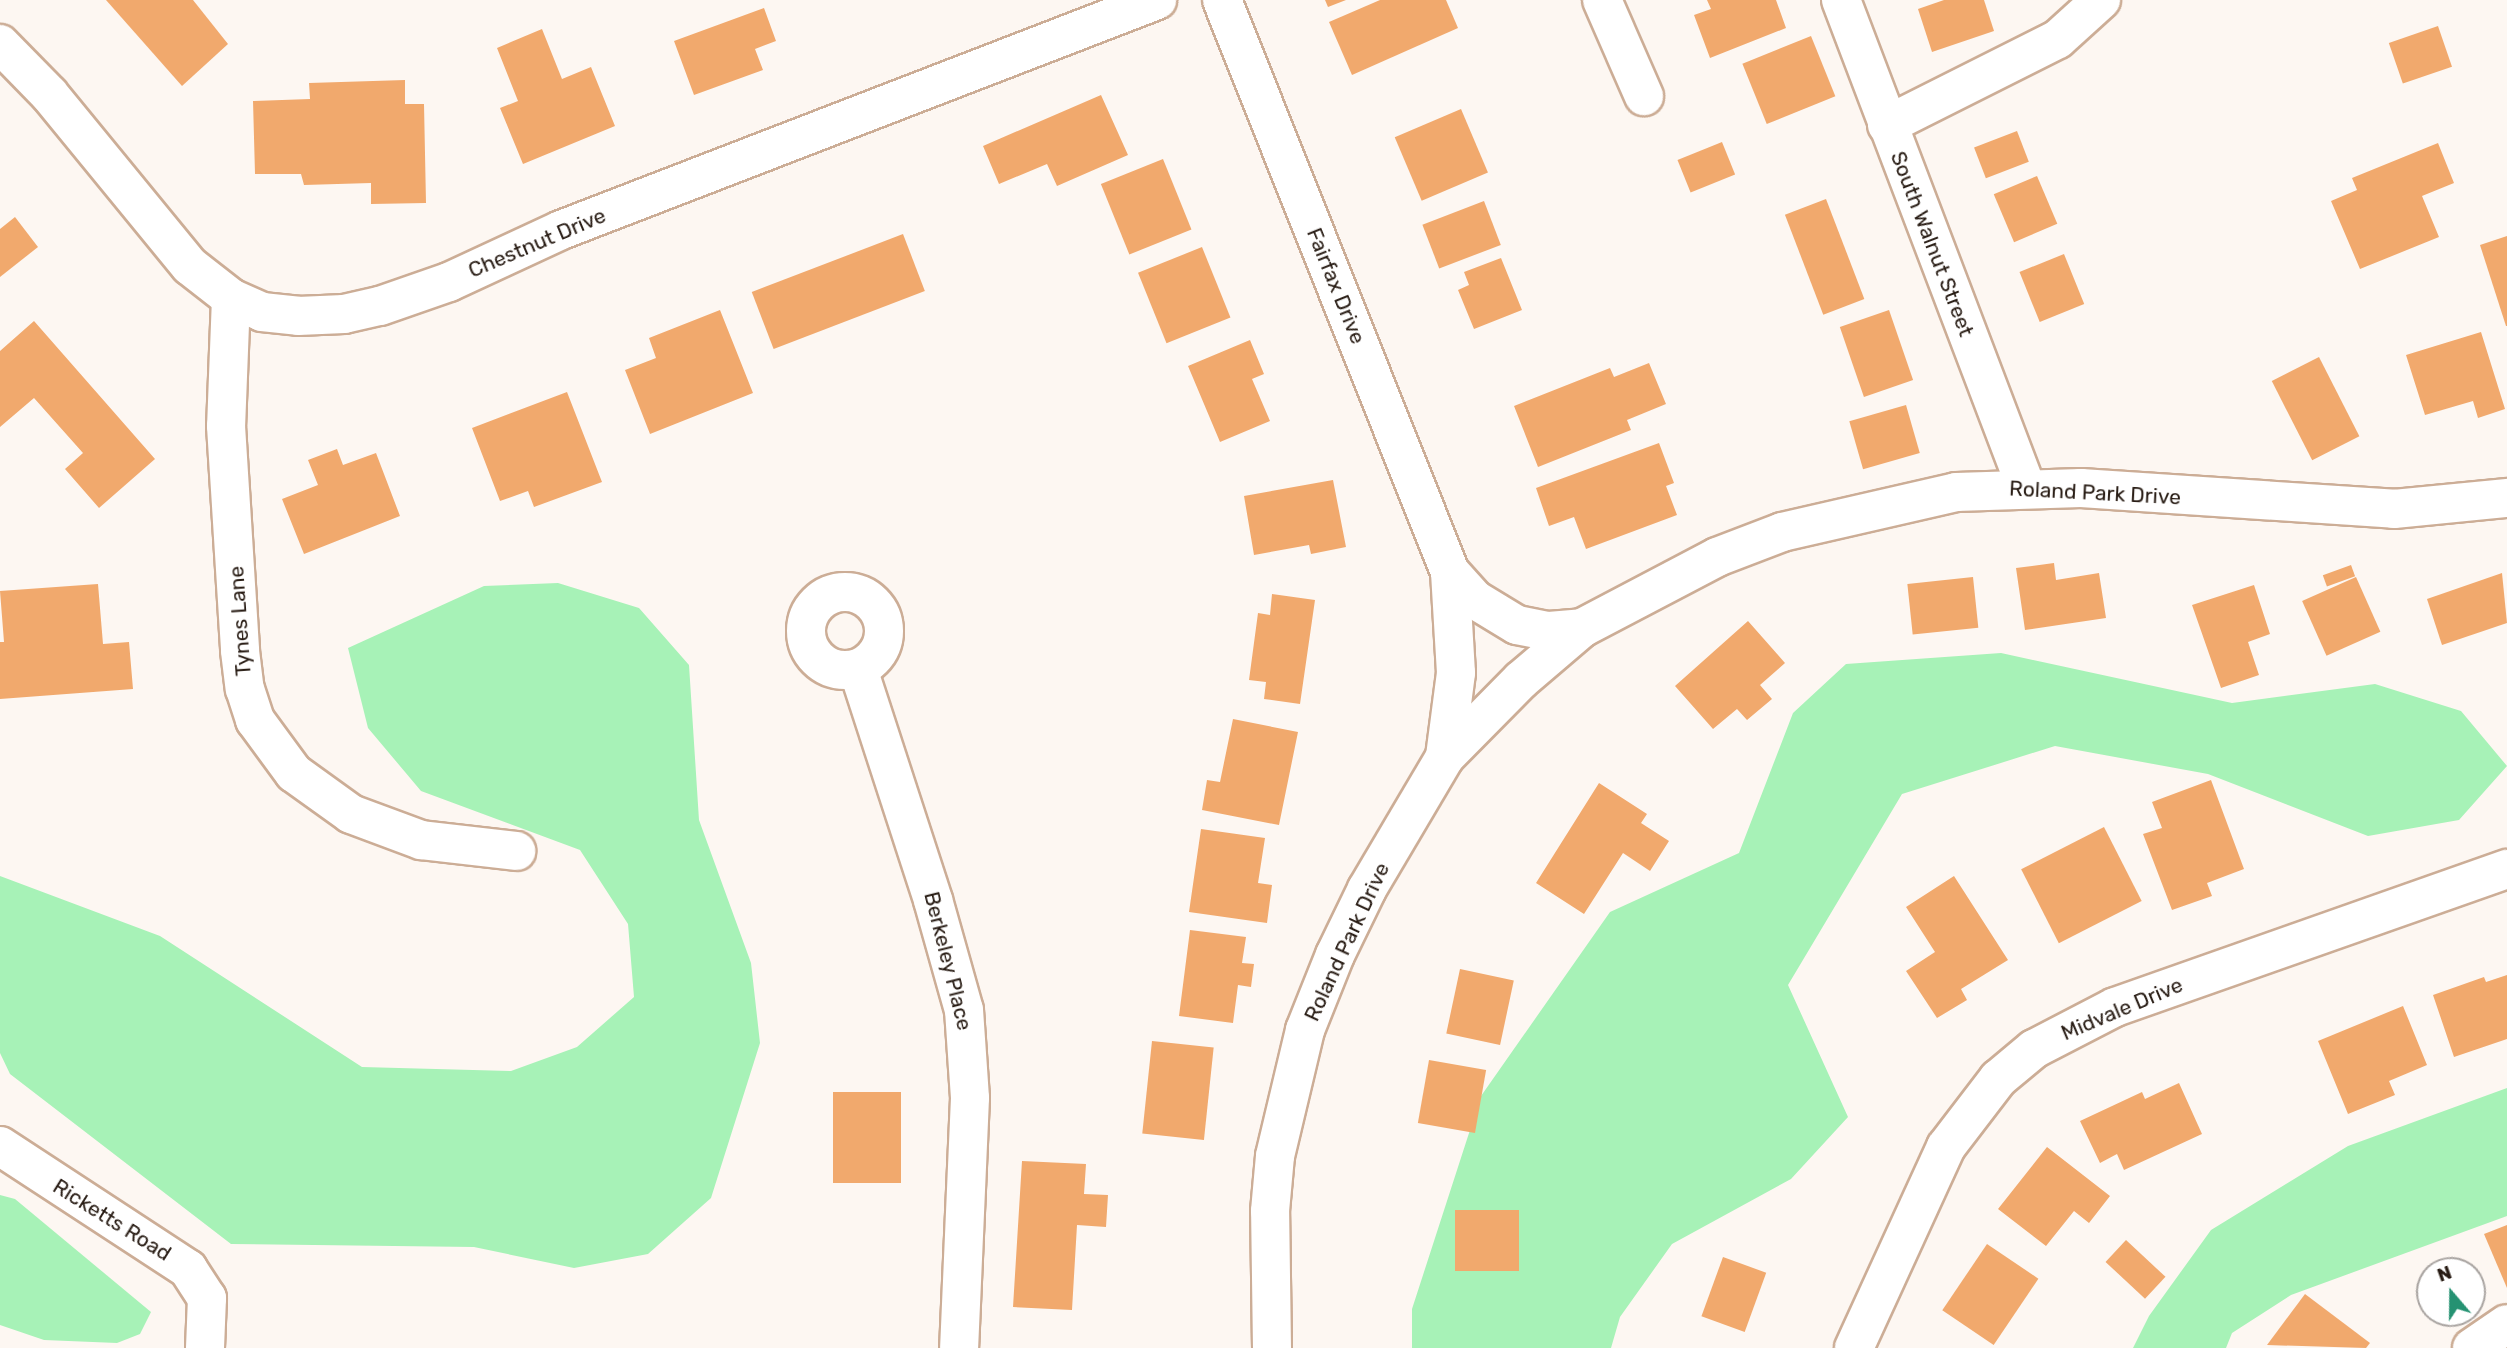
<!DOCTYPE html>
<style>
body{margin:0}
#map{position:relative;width:2507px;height:1348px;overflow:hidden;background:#fdf7f2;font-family:Rubik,sans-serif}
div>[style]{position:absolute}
.green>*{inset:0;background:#a7f2b7}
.building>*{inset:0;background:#f1a96d;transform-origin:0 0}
.roads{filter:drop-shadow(2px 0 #ccad96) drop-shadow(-2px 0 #ccad96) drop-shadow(0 2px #ccad96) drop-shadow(0 -2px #ccad96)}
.minor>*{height:38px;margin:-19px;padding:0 19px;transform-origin:19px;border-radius:19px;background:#fff}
.minor>.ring{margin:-19px;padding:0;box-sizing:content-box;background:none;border:38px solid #fff;border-radius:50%}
span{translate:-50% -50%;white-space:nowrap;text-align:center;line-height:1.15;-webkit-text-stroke:5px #fff;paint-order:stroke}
.street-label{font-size:21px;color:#271b13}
.north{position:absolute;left:2416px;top:1257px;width:70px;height:70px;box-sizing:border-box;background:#fff;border:2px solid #a9a4a1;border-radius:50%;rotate:340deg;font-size:19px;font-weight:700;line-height:28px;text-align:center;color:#271b13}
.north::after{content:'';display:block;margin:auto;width:24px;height:32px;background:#259272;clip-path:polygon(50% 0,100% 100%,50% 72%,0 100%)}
</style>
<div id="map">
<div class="green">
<i style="clip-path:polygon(558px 583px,639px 608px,689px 665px,699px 820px,751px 963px,760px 1043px,711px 1198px,648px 1254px,574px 1268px,474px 1247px,231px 1244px,10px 1074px,0 1053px,0 876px,160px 936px,362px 1067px,511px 1071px,577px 1047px,634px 997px,628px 924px,580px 850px,421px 791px,368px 728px,348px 648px,484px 586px)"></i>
<i style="clip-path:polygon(2001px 653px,2232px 703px,2375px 684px,2461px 711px,2507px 766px,2459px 820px,2368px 836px,2208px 774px,2055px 746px,1902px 794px,1788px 985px,1848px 1117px,1791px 1179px,1672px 1244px,1620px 1317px,1611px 1348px,1412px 1348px,1412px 1309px,1481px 1096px,1610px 912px,1739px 853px,1793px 713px,1846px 664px)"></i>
<i style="clip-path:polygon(2507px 1088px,2507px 1216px,2291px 1295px,2232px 1333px,2226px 1348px,2133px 1348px,2149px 1316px,2211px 1230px,2348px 1146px)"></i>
<i style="clip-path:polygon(0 1195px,15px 1199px,151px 1312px,140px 1334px,117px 1343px,44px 1340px,0 1325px)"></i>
</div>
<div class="building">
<i style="clip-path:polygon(106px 0,193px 0,228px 44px,182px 86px)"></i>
<i style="clip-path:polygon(1325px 0,1346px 0,1328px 7px)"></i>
<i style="clip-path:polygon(1380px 0,1446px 0,1458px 28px,1352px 75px,1329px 22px)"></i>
<i style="clip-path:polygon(1707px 0,1776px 0,1786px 28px,1710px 58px,1694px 15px,1711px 9px)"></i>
<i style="clip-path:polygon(1944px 0,1984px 0,1994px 31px,1932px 52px,1918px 9px)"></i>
<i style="clip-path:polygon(764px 8px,776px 41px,755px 49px,763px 70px,694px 95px,674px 41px)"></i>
<i style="left:2438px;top:26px;width:43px;height:52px;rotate:71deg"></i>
<i style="clip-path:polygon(542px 29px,562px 79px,591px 67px,615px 126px,523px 164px,500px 108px,518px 101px,497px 48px)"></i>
<i style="left:1811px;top:36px;width:65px;height:74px;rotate:68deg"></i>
<i style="clip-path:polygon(405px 80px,405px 104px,424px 104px,426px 203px,371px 204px,371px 183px,304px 185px,301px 174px,255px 174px,253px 101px,310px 99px,309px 83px)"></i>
<i style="clip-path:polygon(1101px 95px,1128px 155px,1057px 186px,1047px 164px,999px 184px,983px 146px)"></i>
<i style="left:1461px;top:109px;width:69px;height:72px;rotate:67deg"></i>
<i style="left:2017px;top:131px;width:33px;height:46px;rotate:69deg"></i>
<i style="left:1722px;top:142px;width:35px;height:48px;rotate:68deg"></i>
<i style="clip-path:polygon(2438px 143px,2454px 183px,2422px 196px,2439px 237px,2360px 269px,2331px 201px,2357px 190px,2352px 178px)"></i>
<i style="left:1163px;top:159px;width:76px;height:67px;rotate:68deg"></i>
<i style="left:2037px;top:176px;width:52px;height:47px;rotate:67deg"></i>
<i style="left:1826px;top:199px;width:107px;height:44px;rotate:69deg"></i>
<i style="left:1484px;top:201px;width:47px;height:66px;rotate:69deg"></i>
<i style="clip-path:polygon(15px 217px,38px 247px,0 277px,0 229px)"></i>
<i style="left:903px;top:234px;width:61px;height:162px;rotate:69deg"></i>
<i style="clip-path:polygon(2507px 236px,2507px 326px,2506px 326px,2480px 245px)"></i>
<i style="left:1202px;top:247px;width:76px;height:69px;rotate:68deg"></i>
<i style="left:2064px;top:254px;width:54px;height:48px;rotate:68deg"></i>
<i style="clip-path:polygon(1501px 258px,1522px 310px,1474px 329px,1458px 290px,1469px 285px,1464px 272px)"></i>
<i style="clip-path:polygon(720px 310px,753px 393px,650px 434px,625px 370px,656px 358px,649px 338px)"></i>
<i style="left:1889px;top:310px;width:74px;height:52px;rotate:71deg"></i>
<i style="clip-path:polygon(34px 321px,155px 459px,99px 508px,65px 469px,83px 453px,34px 398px,0 427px,0 351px)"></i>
<i style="clip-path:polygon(2481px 332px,2505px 409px,2478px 418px,2473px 401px,2425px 415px,2406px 355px)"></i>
<i style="clip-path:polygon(1250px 340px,1264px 374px,1252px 379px,1270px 421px,1220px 442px,1188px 366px)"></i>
<i style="left:2319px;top:357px;width:89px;height:53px;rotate:63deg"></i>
<i style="clip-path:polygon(1649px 363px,1666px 404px,1627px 420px,1631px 430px,1538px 467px,1514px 406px,1610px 368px,1614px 377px)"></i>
<i style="clip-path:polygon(567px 392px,602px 482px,534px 507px,528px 491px,500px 501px,472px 428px)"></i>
<i style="left:1906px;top:405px;width:50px;height:59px;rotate:74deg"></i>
<i style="clip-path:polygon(1659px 443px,1674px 483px,1666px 486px,1677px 515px,1586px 549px,1574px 517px,1549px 526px,1536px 488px)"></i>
<i style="clip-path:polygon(337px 449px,343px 465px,376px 453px,400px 516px,304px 554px,282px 499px,318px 485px,308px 460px)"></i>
<i style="clip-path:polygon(1333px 480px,1346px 547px,1311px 554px,1309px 545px,1254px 555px,1244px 496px)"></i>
<i style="clip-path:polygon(2054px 563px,2056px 580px,2099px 573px,2106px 618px,2025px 630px,2016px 568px)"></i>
<i style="left:2351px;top:565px;width:12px;height:30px;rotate:70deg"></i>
<i style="clip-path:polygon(2502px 573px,2507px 623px,2442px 645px,2427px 599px)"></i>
<i style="left:1973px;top:577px;width:51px;height:66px;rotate:84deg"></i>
<i style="left:2356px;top:577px;width:60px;height:59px;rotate:66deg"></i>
<i style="clip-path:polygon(98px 584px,103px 644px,129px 642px,133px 689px,0 699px,0 642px,4px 642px,0 591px)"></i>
<i style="clip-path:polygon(2254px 585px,2270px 634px,2248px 642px,2259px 675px,2221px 688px,2192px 605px)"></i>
<i style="clip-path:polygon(1272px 594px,1315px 600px,1300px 704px,1264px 699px,1266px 682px,1249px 680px,1258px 613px,1270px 615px)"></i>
<i style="clip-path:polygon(1748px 621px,1785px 663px,1760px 685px,1772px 699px,1747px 720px,1737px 709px,1713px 729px,1675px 686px)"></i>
<i style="clip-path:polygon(1233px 719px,1298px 732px,1279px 825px,1202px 810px,1207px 780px,1220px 782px)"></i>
<i style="clip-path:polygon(2211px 780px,2244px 869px,2207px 883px,2212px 896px,2172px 910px,2143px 834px,2162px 828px,2152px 802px)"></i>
<i style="clip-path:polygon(1599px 783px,1647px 814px,1641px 823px,1669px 841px,1650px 871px,1623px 853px,1584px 914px,1536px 883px)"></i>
<i style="left:2104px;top:827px;width:83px;height:93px;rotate:63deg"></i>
<i style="clip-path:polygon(1201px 829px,1265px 838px,1258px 883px,1272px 885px,1267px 923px,1189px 912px)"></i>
<i style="clip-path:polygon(1954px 876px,2008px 960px,1961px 989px,1967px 1000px,1937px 1018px,1906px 971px,1935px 952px,1906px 907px)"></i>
<i style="clip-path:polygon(1190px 930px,1246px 937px,1242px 963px,1254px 964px,1251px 987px,1238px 985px,1233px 1023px,1179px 1016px)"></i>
<i style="left:1460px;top:969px;width:55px;height:66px;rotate:12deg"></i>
<i style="clip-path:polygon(2507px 975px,2507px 1039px,2454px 1057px,2433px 995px,2484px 977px,2486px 982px)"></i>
<i style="clip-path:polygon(2403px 1006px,2427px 1065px,2389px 1081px,2395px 1095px,2348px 1114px,2318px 1041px)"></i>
<i style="left:1152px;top:1041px;width:62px;height:93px;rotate:6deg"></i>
<i style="left:1429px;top:1060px;width:58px;height:64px;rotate:10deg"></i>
<i style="clip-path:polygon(2179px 1083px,2202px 1134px,2124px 1170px,2117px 1154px,2100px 1163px,2080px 1121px,2142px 1092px,2145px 1099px)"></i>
<i style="left:833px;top:1092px;width:68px;height:91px"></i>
<i style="clip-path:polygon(2047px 1147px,2110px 1196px,2089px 1223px,2074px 1211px,2046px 1246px,1998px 1209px)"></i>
<i style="clip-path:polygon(1022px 1161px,1086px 1164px,1084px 1194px,1108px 1195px,1106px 1227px,1077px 1225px,1072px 1310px,1013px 1307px)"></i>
<i style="left:1455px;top:1210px;width:64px;height:61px"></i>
<i style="clip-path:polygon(2507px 1225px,2507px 1288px,2484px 1234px)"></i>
<i style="left:2126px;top:1240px;width:54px;height:30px;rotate:43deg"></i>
<i style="left:1987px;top:1244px;width:62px;height:80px;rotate:34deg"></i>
<i style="left:1723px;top:1257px;width:46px;height:63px;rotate:20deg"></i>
<i style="clip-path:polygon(2305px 1294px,2370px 1343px,2366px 1348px,2267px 1345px)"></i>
</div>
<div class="roads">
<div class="minor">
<i style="left:1222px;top:0;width:616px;rotate:68.27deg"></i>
<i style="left:1450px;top:572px;width:101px;rotate:86.6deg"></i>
<i style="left:1456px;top:673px;width:85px;rotate:97.5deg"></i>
<i style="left:1602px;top:0;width:105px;rotate:66.4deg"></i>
<i style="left:1841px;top:0;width:521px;rotate:69.2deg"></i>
<i style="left:0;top:44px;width:70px;rotate:45.6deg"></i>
<i style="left:49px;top:94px;width:222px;rotate:50.7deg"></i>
<i style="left:190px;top:266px;width:52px;rotate:38deg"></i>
<i style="left:231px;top:298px;width:34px;rotate:24deg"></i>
<i style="left:262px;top:312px;width:36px;rotate:6deg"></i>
<i style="left:298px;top:316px;width:46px;rotate:-2.5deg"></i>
<i style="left:344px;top:314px;width:37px;rotate:-13deg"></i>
<i style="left:380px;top:306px;width:73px;rotate:-19.2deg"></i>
<i style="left:449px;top:282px;width:123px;rotate:-24.9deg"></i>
<i style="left:561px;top:230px;width:639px;rotate:-21.1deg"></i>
<i style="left:1887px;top:125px;width:191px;rotate:-26.7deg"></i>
<i style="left:2058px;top:39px;width:58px;rotate:-42.2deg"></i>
<i style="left:231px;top:298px;width:128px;rotate:92.2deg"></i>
<i style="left:226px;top:426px;width:225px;rotate:86.4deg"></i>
<i style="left:240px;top:651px;width:38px;rotate:83deg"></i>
<i style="left:245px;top:689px;width:33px;rotate:72deg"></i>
<i style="left:255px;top:720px;width:66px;rotate:53.7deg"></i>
<i style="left:294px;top:773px;width:70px;rotate:35.7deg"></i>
<i style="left:351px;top:814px;width:75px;rotate:20.4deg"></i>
<i style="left:421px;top:840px;width:96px;rotate:6.6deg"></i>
<i style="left:1450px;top:572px;width:36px;rotate:48deg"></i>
<i style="left:1474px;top:599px;width:50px;rotate:31.2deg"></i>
<i style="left:1517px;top:625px;width:33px;rotate:11deg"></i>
<i style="left:1549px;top:631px;width:33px;rotate:-5deg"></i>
<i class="ring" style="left:806px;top:592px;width:40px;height:40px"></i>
<i style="left:858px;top:669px;width:243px;rotate:72deg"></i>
<i style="left:933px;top:900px;width:114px;rotate:74.3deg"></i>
<i style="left:964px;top:1010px;width:88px;rotate:86.1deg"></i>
<i style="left:970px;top:1098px;width:250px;rotate:92.5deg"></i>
<i style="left:0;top:1146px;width:225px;rotate:33.2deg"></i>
<i style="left:188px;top:1269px;width:35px;rotate:57deg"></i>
<i style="left:207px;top:1298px;width:50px;rotate:92.3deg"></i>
<i style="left:1272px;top:1348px;width:137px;rotate:-90.8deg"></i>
<i style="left:1270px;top:1211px;width:55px;rotate:-84.8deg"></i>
<i style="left:1275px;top:1156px;width:130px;rotate:-76.6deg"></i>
<i style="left:1305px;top:1030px;width:81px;rotate:-68.2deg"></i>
<i style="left:1335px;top:955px;width:73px;rotate:-64.1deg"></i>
<i style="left:1367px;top:889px;width:153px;rotate:-59.4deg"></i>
<i style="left:1445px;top:757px;width:108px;rotate:-45.4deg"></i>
<i style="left:1521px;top:680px;width:80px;rotate:-40.4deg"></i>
<i style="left:1582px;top:628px;width:153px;rotate:-27.7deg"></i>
<i style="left:1717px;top:557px;width:70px;rotate:-21deg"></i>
<i style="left:1782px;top:532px;width:179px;rotate:-12.9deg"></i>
<i style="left:1956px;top:492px;width:125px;rotate:-1.8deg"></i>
<i style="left:2081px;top:488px;width:314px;rotate:3.8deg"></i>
<i style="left:2394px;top:509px;width:114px;rotate:-5.6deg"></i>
<i style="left:1854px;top:1348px;width:221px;rotate:-65.4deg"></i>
<i style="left:1946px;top:1147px;width:86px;rotate:-52.6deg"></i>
<i style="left:1998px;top:1079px;width:47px;rotate:-39.8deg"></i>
<i style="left:2034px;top:1049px;width:91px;rotate:-27.4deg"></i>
<i style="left:2115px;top:1007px;width:416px;rotate:-19.4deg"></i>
<i style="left:2472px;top:1348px;width:42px;rotate:-34.4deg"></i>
</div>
</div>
<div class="street-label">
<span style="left:537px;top:243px;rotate:-23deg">Chestnut Drive</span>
<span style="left:1932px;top:244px;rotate:69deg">South Walnut Street</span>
<span style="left:1336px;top:286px;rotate:68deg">Fairfax Drive</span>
<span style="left:2095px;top:493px;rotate:3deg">Roland Park Drive</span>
<span style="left:240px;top:621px;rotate:-94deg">Tynes Lane</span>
<span style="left:1347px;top:942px;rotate:-65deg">Roland Park Drive</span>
<span style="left:948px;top:961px;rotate:76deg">Berkeley Place</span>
<span style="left:2122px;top:1009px;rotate:-23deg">Midvale Drive</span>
<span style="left:112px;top:1220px;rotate:32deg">Ricketts Road</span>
</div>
<div class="north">N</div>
</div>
